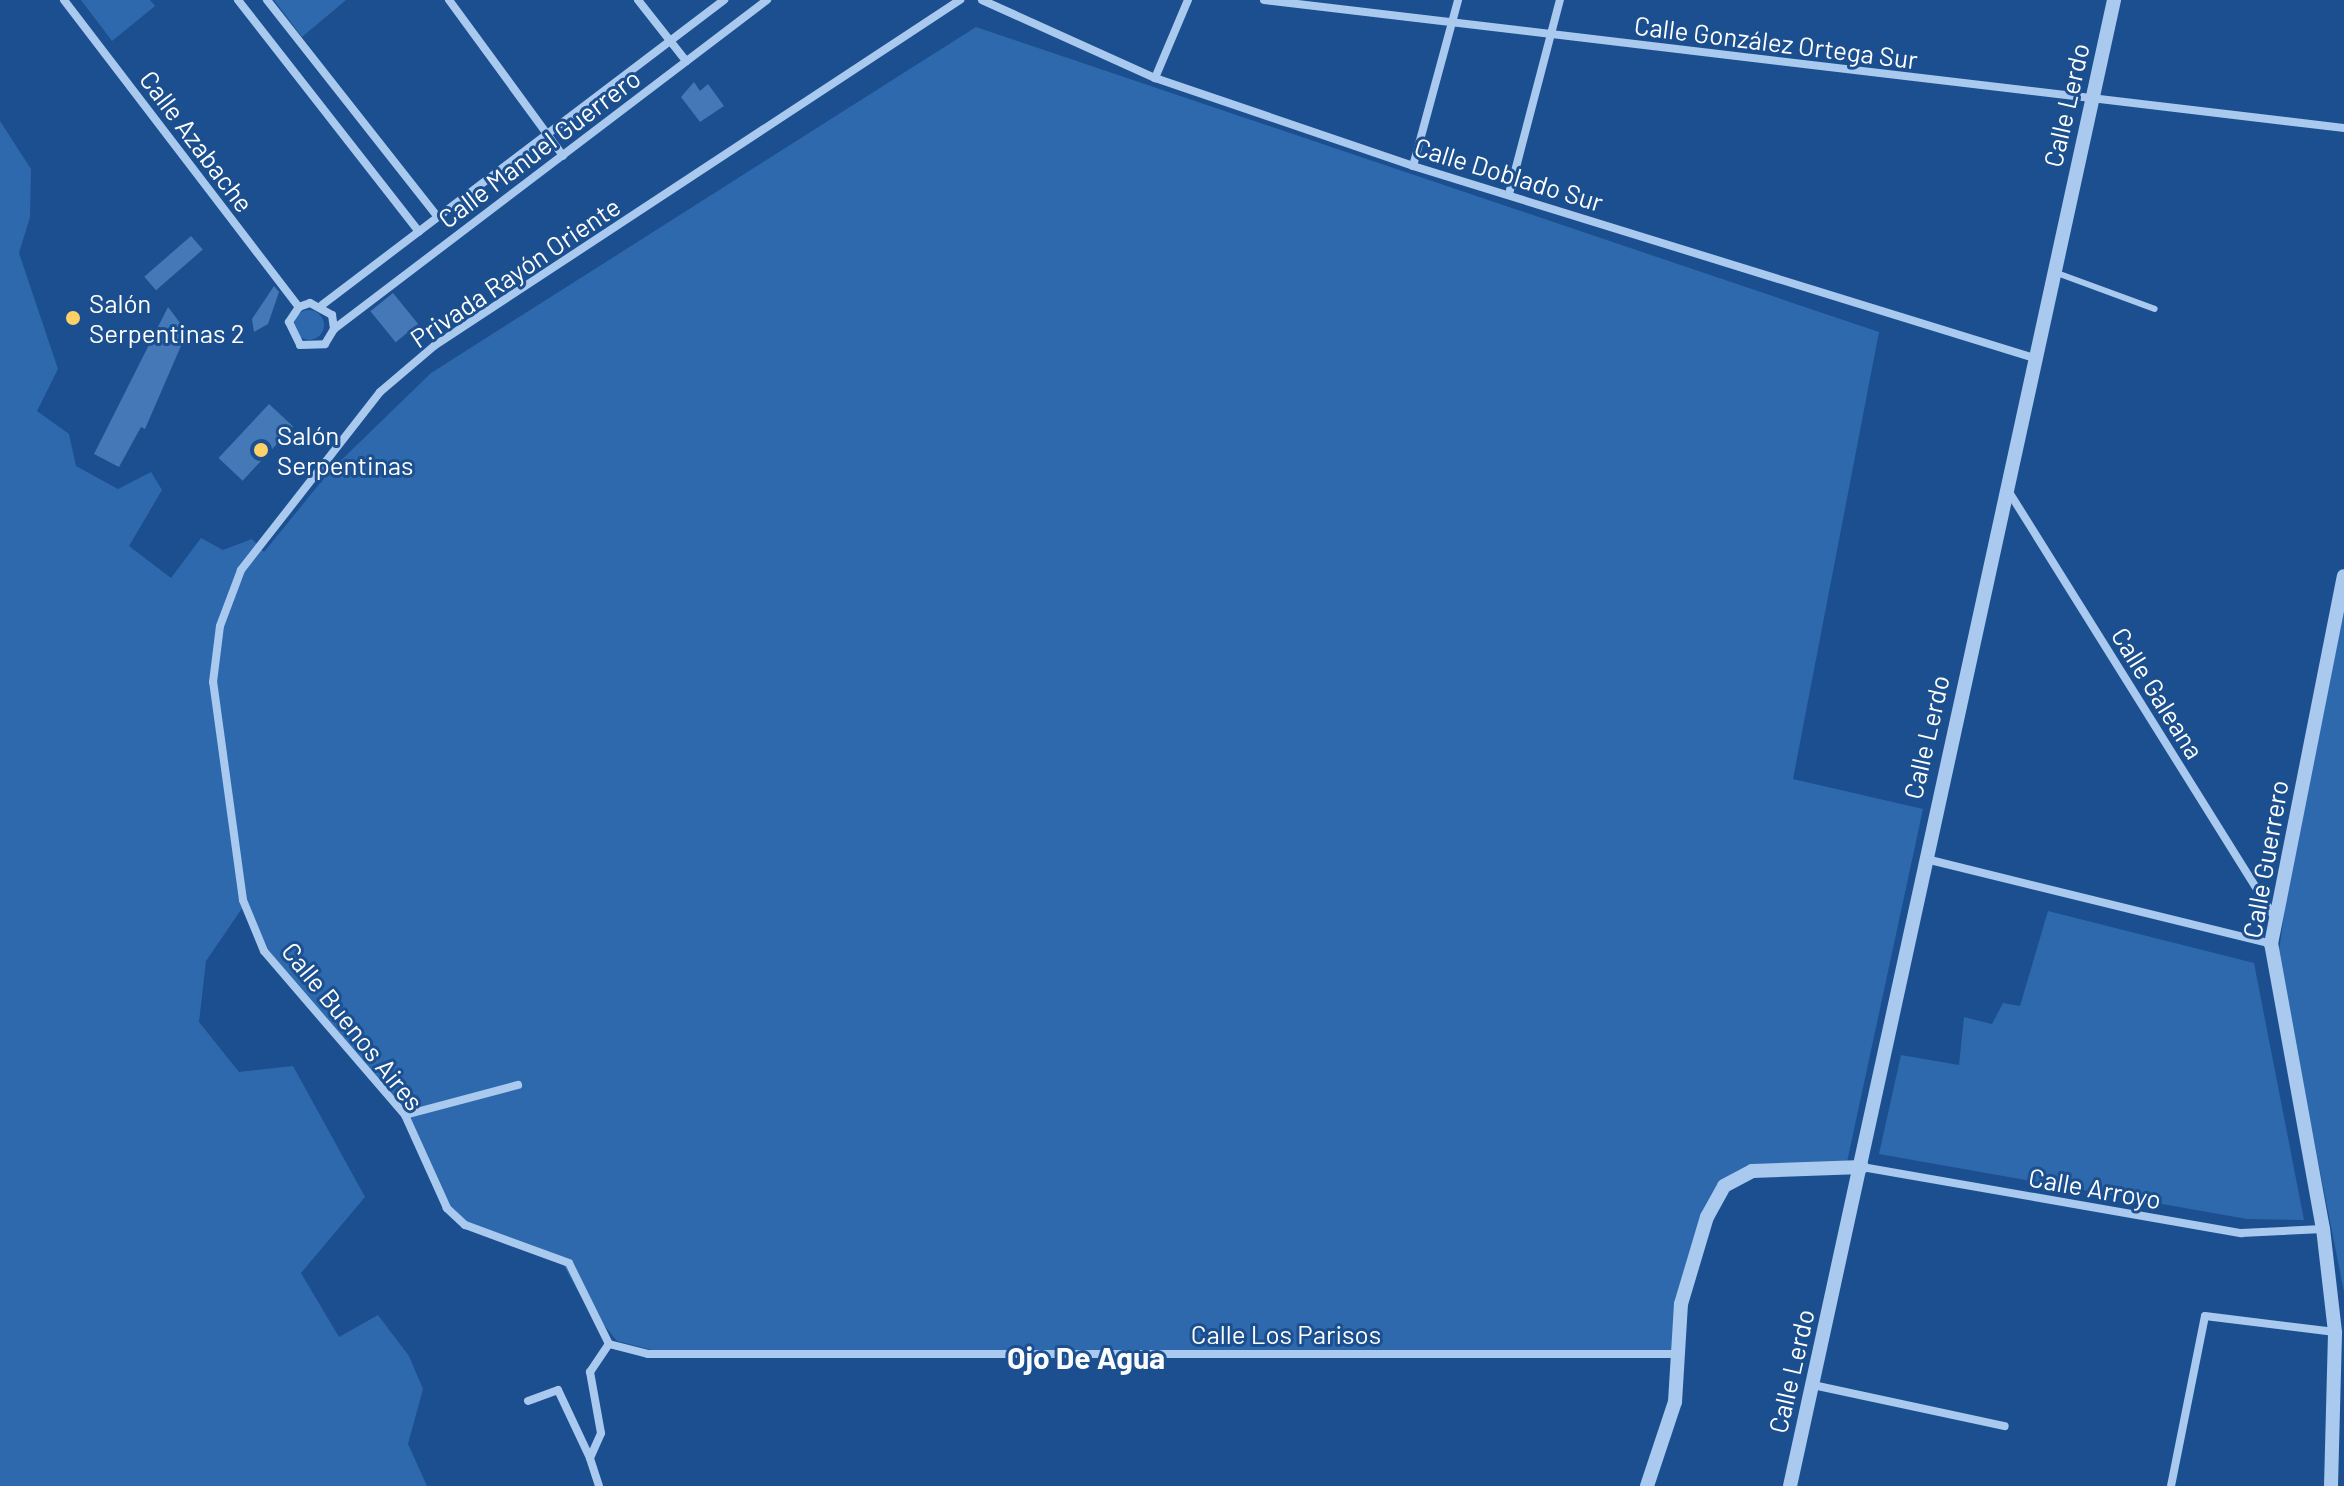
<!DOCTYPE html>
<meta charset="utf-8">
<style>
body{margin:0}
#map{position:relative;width:2344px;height:1486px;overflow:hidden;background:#1b4f8f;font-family:Barlow,sans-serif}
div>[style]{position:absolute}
.green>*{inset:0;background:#2e69ad}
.round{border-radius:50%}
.building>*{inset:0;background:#4478b7;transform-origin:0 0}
.service>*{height:6px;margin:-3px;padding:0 3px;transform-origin:3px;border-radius:3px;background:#a9c9ee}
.minor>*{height:8px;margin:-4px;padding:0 4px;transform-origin:4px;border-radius:4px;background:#a9c9ee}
.tertiary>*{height:14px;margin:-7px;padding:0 7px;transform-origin:7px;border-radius:7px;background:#a9c9ee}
.dots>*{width:22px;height:22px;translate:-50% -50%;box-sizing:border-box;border:4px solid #1b4f8f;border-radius:50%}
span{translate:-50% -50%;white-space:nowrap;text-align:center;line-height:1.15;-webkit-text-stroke:6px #1b4f8f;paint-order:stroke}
.street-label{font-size:26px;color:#fff}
.poi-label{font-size:26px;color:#fff}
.left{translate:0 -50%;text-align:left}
.quarter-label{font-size:30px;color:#fff;font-weight:700}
</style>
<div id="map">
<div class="green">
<i style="clip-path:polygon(81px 0,150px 0,155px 6px,112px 41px)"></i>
<i style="clip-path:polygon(274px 0,346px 0,302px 37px)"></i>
<i style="clip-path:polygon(976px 27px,1879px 332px,1793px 779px,1923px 809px,1847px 1162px,1727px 1180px,1700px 1224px,1680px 1352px,652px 1350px,617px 1341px,581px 1297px,562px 1262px,465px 1223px,442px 1198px,410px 1120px,267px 953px,247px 901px,206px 961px,199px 1022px,239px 1072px,293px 1066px,365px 1197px,301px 1273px,339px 1337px,378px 1315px,409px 1356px,423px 1389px,408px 1444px,427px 1486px,0 1486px,0 121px,31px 169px,30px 217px,19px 253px,58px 369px,37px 411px,69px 434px,76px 466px,118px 489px,151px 472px,162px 490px,129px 546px,171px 578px,201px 538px,223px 550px,252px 539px,264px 552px,329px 472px,431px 373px)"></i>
<i class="round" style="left:294px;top:310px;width:30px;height:30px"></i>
<i style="clip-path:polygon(2344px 595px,2344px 1292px,2278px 958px,2311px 722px)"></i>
<i style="clip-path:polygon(2048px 911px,2254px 963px,2304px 1220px,2247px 1219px,1879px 1154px,1901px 1055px,1959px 1065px,1964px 1017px,1992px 1024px,2003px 1003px,2020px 1006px)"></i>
</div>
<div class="building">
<i style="clip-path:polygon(694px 82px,700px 91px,708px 84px,724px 106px,700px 122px,681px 97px)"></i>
<i style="left:191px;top:236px;width:18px;height:62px;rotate:49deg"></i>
<i style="clip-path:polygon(274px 286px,279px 292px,268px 324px,254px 332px,252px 319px)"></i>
<i style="left:393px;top:293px;width:40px;height:29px;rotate:51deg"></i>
<i style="clip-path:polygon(168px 307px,187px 332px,145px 429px,141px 427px,119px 467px,94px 454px)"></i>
<i style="left:269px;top:404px;width:33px;height:74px;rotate:43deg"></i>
</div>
<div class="service">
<i style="left:2057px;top:273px;width:104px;rotate:20.2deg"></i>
</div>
<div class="minor">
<i style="left:64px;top:0;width:387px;rotate:52.6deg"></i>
<i style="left:238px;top:0;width:294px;rotate:52deg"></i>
<i style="left:267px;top:0;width:276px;rotate:51.8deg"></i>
<i style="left:449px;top:0;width:193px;rotate:53.8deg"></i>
<i style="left:638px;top:0;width:78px;rotate:51.8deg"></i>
<i style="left:982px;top:0;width:190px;rotate:24.3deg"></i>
<i style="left:1155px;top:78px;width:273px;rotate:18.8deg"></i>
<i style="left:1413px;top:166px;width:650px;rotate:17.18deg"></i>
<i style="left:1264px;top:0;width:1088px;rotate:6.76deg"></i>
<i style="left:1155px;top:78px;width:85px;rotate:-67.1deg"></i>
<i style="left:1413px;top:166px;width:172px;rotate:-74.8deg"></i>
<i style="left:1509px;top:194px;width:201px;rotate:-75.3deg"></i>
<i style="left:322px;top:305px;width:505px;rotate:-37.19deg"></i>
<i style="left:334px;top:329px;width:14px;rotate:-98deg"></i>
<i style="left:332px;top:315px;width:25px;rotate:-151deg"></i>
<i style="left:310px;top:303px;width:12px;rotate:160deg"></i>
<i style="left:299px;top:307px;width:18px;rotate:124deg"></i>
<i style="left:289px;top:322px;width:25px;rotate:64deg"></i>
<i style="left:300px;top:345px;width:25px;rotate:-2deg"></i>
<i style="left:325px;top:344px;width:17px;rotate:-59deg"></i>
<i style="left:334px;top:329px;width:544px;rotate:-37.23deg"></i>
<i style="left:2009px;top:492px;width:502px;rotate:58.02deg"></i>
<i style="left:1926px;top:859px;width:355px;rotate:13.8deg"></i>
<i style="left:405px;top:1115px;width:117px;rotate:-14.9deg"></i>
<i style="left:1862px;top:1167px;width:385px;rotate:9.9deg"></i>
<i style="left:2241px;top:1233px;width:82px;rotate:-2.8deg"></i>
<i style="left:609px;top:1344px;width:90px;rotate:-116.3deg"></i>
<i style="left:569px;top:1263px;width:111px;rotate:-159.9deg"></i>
<i style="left:465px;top:1225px;width:25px;rotate:-137deg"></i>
<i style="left:447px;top:1208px;width:102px;rotate:-114.3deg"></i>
<i style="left:405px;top:1115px;width:216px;rotate:-130.7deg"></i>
<i style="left:264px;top:951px;width:55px;rotate:-112.4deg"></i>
<i style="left:243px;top:900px;width:220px;rotate:-97.8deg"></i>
<i style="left:213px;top:682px;width:56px;rotate:-82.9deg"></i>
<i style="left:220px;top:626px;width:60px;rotate:-69.4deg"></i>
<i style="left:241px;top:570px;width:226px;rotate:-52deg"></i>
<i style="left:380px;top:392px;width:71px;rotate:-40.4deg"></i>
<i style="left:434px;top:346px;width:630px;rotate:-33.34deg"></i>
<i style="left:609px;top:1344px;width:40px;rotate:14.4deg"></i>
<i style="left:648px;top:1354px;width:1029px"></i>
<i style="left:1813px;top:1385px;width:196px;rotate:12.1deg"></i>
<i style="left:528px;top:1401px;width:32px;rotate:-20deg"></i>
<i style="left:558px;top:1390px;width:75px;rotate:64.8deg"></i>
<i style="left:599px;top:1486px;width:29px;rotate:-108deg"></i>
<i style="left:590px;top:1458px;width:27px;rotate:-66deg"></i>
<i style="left:601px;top:1433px;width:62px;rotate:-100.2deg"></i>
<i style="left:590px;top:1372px;width:34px;rotate:-56deg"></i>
<i style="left:2171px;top:1486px;width:173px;rotate:-78.7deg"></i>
<i style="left:2205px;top:1316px;width:131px;rotate:7deg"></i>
</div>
<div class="tertiary">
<i style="left:1647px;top:1486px;width:89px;rotate:-71.6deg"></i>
<i style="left:1675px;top:1402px;width:98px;rotate:-86.5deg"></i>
<i style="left:1681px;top:1304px;width:91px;rotate:-73.4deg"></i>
<i style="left:1707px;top:1217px;width:35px;rotate:-61deg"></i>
<i style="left:1724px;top:1186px;width:32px;rotate:-28deg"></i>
<i style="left:1752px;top:1171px;width:110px;rotate:-2.1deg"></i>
<i style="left:1790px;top:1486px;width:1521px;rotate:-77.7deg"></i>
<i style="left:2331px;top:1486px;width:154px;rotate:-88.5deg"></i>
<i style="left:2335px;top:1332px;width:104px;rotate:-96.6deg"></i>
<i style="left:2323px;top:1229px;width:290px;rotate:-100.3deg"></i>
<i style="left:2271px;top:944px;width:375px;rotate:-78.8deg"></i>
</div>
<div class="dots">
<i style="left:73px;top:318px;background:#ffd166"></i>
<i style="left:261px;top:450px;background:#ffd166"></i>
</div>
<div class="street-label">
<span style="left:1776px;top:42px;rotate:7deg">Calle González Ortega Sur</span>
<span style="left:2066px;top:105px;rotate:-77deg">Calle Lerdo</span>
<span style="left:197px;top:141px;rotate:53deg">Calle Azabache</span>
<span style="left:539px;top:148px;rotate:-37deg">Calle Manuel Guerrero</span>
<span style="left:1509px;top:174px;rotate:17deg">Calle Doblado Sur</span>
<span style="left:515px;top:272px;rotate:-34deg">Privada Rayón Oriente</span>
<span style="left:2158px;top:693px;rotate:58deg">Calle Galeana</span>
<span style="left:1926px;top:737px;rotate:-77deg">Calle Lerdo</span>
<span style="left:2265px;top:859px;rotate:-80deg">Calle Guerrero</span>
<span style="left:353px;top:1026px;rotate:51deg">Calle Buenos Aires</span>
<span style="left:2095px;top:1188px;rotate:10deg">Calle Arroyo</span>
<span style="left:1286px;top:1334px">Calle Los Parisos</span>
<span style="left:1791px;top:1371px;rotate:-77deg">Calle Lerdo</span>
</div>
<div class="poi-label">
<span class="left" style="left:89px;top:318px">Salón<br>Serpentinas 2</span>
<span class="left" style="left:277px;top:450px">Salón<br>Serpentinas</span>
</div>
<div class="quarter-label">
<span style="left:1086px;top:1357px">Ojo De Agua</span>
</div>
</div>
